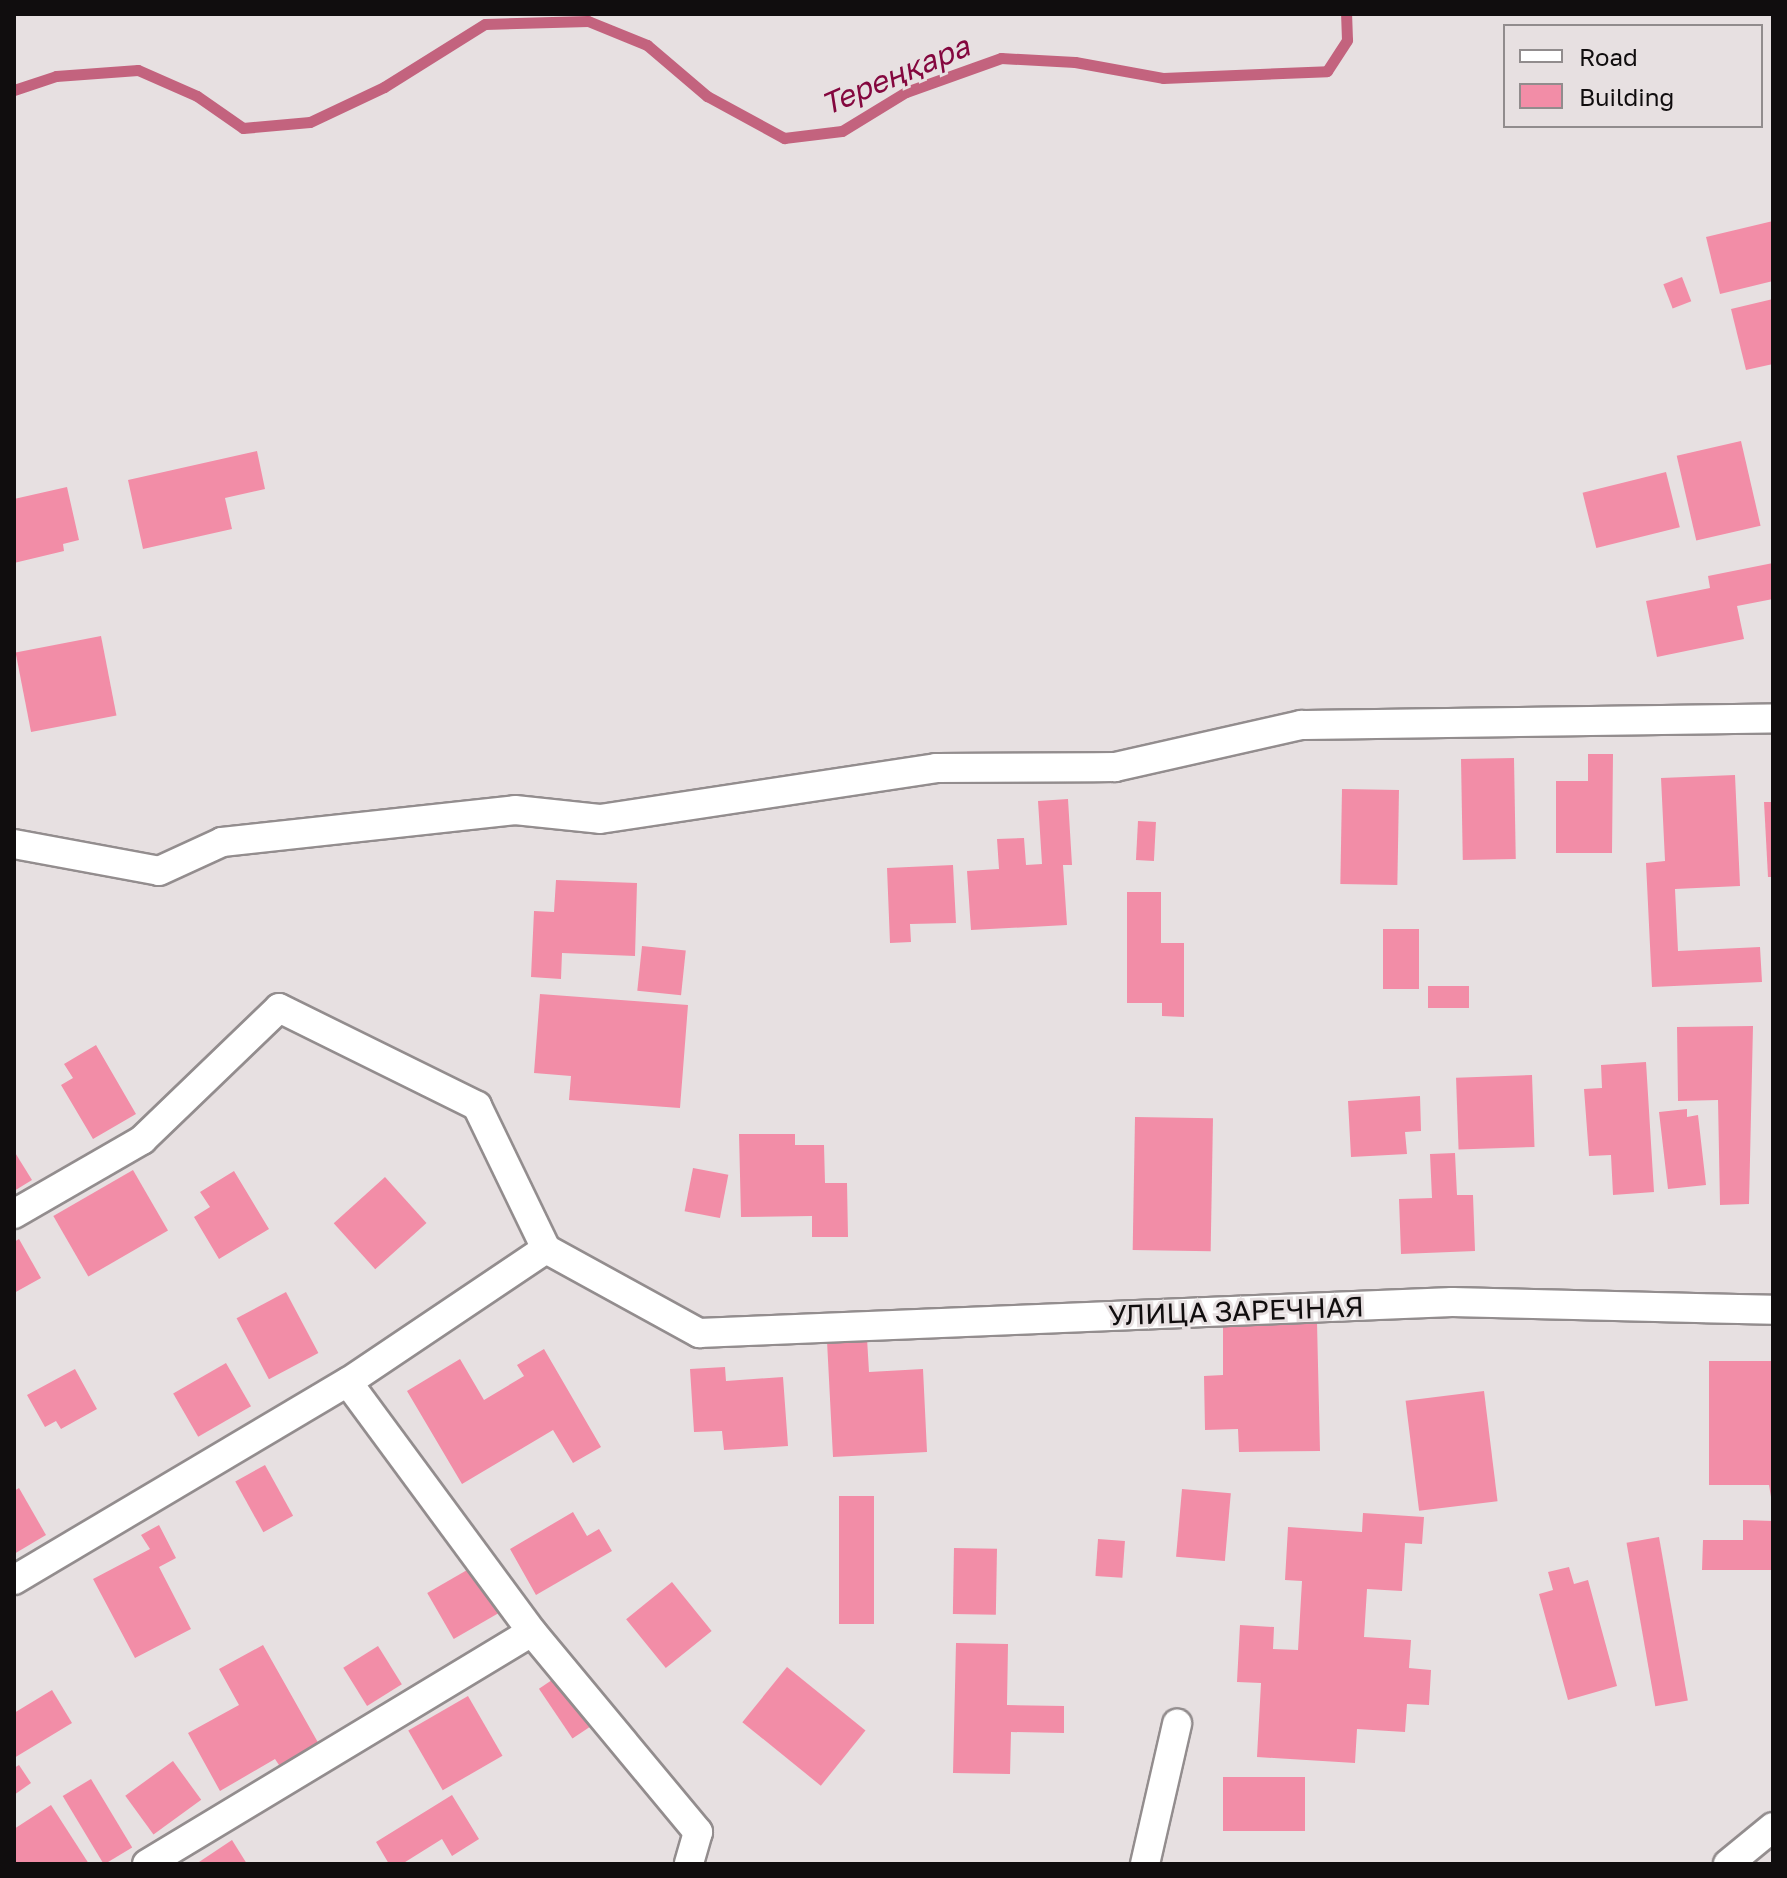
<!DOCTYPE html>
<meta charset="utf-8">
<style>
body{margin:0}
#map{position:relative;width:1787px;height:1878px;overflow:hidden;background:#e7e0e1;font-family:"Golos Text",sans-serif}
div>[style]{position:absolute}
.stream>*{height:11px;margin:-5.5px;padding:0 5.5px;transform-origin:5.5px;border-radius:5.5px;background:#c3637e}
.building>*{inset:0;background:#f28da7;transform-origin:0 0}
.roads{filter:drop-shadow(2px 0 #938d8e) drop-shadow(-2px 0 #938d8e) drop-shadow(0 2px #938d8e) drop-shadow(0 -2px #938d8e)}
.street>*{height:28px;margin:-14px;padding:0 14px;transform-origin:14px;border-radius:14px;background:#fff}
span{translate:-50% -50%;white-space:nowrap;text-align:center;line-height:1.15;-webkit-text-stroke:6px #e7e0e1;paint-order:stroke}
.street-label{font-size:28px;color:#100d0e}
.water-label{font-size:30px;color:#84073e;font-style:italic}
.frame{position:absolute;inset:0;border:16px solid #100d0e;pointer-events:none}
.legend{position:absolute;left:1503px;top:24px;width:260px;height:104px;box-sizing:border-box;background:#e7e0e1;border:2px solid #918c8d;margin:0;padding:10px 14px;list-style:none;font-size:24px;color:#100d0e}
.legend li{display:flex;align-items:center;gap:16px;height:40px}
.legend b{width:40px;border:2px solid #918c8d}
</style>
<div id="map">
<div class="stream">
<i style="left:14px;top:90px;width:44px;rotate:-18.4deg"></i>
<i style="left:56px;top:76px;width:82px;rotate:-4.2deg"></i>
<i style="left:138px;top:70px;width:64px;rotate:23.8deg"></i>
<i style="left:197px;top:96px;width:56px;rotate:34.8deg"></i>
<i style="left:243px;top:128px;width:67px;rotate:-5.1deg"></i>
<i style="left:310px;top:122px;width:82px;rotate:-25.3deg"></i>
<i style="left:384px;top:87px;width:119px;rotate:-32deg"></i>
<i style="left:485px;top:24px;width:103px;rotate:-1.7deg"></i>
<i style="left:588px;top:21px;width:64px;rotate:22.1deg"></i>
<i style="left:647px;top:45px;width:79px;rotate:40.4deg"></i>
<i style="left:707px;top:96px;width:88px;rotate:28.6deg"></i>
<i style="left:784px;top:138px;width:58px;rotate:-6.9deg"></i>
<i style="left:842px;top:131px;width:75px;rotate:-31.4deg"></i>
<i style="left:906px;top:92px;width:101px;rotate:-19.7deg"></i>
<i style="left:1001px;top:58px;width:74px;rotate:3.1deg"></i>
<i style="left:1075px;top:62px;width:89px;rotate:10.3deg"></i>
<i style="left:1163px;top:78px;width:164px;rotate:-2.4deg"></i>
<i style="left:1327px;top:71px;width:37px;rotate:-57deg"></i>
<i style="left:1347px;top:40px;width:26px;rotate:-92deg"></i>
</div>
<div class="building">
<i style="clip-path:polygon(1773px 221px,1773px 281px,1720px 294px,1706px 237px)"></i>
<i style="left:1682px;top:277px;width:26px;height:20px;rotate:69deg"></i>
<i style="clip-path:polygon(1773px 299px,1773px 364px,1746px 370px,1731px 309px)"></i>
<i style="left:1741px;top:441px;width:87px;height:66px;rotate:77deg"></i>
<i style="clip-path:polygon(257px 451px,265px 489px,225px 498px,232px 529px,143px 549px,128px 480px)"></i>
<i style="left:1666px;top:472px;width:57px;height:86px;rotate:76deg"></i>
<i style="clip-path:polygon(67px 487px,79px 540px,63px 544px,64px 551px,14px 563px,14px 499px)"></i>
<i style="clip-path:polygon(1773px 563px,1773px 599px,1737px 606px,1744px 639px,1657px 657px,1646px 601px,1710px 588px,1708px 576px)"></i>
<i style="left:101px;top:636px;width:81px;height:87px;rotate:79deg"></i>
<i style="clip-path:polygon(1588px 754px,1613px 754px,1612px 853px,1556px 853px,1556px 781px,1588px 781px)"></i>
<i style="left:1514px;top:758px;width:101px;height:53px;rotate:89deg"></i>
<i style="clip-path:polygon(1735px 775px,1740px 886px,1675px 889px,1678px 951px,1760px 947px,1762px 982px,1652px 987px,1646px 863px,1665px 861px,1661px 778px)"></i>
<i style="left:1342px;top:789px;width:57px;height:95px;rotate:1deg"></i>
<i style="clip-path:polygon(1068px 799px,1072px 865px,1063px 865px,1067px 925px,971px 930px,967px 871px,999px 869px,997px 839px,1024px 838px,1026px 865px,1042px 864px,1038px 801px)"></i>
<i style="clip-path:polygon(1764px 802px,1773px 802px,1773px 877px,1768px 877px)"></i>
<i style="left:1138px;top:821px;width:18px;height:39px;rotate:3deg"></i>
<i style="clip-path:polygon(953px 865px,956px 923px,910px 924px,911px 942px,890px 943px,887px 868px)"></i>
<i style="clip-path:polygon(556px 880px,637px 883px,635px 956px,562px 953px,561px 979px,531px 977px,534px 911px,554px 912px)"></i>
<i style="clip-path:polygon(1127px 892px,1161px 892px,1161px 943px,1184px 943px,1184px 1017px,1162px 1016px,1162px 1003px,1127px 1003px)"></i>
<i style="left:1383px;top:929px;width:36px;height:60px"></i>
<i style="left:642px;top:946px;width:44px;height:45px;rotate:6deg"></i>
<i style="left:1428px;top:986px;width:41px;height:22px"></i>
<i style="clip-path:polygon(540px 994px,688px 1005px,680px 1108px,569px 1100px,571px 1076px,534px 1073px)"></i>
<i style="clip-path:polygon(1753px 1026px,1749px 1204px,1720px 1205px,1718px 1100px,1678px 1101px,1677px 1027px)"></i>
<i style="clip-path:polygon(96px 1045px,136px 1114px,93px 1139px,61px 1085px,73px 1078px,64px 1064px)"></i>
<i style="clip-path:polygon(1646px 1062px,1654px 1192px,1613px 1195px,1611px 1155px,1589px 1156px,1584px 1089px,1602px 1088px,1601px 1065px)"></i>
<i style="left:1532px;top:1075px;width:72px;height:76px;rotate:88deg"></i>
<i style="clip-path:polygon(1420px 1096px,1421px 1131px,1405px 1132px,1407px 1154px,1351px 1157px,1348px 1101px)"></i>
<i style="clip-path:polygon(1687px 1109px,1687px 1117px,1698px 1115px,1706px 1185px,1668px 1189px,1659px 1112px)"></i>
<i style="left:1135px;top:1117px;width:78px;height:133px;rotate:1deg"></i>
<i style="clip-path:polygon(739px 1134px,795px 1134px,795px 1145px,824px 1145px,825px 1183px,847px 1183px,848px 1237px,812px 1237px,812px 1216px,741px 1217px)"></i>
<i style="clip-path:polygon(14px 1151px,32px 1180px,14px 1191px)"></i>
<i style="clip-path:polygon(1455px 1153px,1457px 1195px,1473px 1195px,1475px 1251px,1401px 1254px,1399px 1199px,1432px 1198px,1430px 1154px)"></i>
<i style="left:693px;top:1168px;width:36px;height:44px;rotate:11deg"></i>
<i style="left:133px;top:1170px;width:70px;height:92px;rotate:60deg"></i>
<i style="clip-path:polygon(234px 1171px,269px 1229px,219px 1259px,194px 1217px,210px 1207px,200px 1192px)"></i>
<i style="left:385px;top:1177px;width:62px;height:69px;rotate:48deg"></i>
<i style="clip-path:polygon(19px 1239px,41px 1278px,14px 1293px,14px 1242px)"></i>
<i style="left:286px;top:1292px;width:69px;height:56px;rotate:62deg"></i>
<i style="clip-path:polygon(1317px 1322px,1320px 1451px,1239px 1452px,1238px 1429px,1205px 1430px,1204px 1376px,1223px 1375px,1223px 1324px)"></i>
<i style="clip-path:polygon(867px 1338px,869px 1372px,923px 1369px,927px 1452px,833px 1457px,827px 1341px)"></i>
<i style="clip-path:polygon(544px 1349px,601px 1447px,573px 1463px,553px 1430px,462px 1484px,407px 1391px,460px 1359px,484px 1400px,524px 1376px,517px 1365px)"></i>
<i style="clip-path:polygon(1709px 1361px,1773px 1361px,1773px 1509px,1769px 1485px,1709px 1485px)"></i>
<i style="left:226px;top:1363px;width:50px;height:61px;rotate:60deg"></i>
<i style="clip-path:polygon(725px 1367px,726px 1381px,783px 1377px,788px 1446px,724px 1450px,722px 1431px,694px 1432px,690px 1369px)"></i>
<i style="clip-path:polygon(75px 1369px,97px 1409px,61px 1429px,56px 1421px,45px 1427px,27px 1395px)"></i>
<i style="left:1484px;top:1391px;width:111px;height:79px;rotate:83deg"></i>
<i style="left:265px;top:1465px;width:58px;height:34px;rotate:61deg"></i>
<i style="clip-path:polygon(19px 1488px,46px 1535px,14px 1554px,14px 1491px)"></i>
<i style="left:1182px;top:1489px;width:49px;height:68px;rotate:5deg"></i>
<i style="left:839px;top:1496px;width:35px;height:128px"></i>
<i style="clip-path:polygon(573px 1512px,587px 1536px,599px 1529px,612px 1551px,536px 1595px,510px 1549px)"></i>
<i style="clip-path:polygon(1363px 1513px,1424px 1517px,1422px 1544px,1405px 1543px,1402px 1591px,1367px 1589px,1364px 1637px,1411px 1640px,1409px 1668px,1431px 1670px,1429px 1705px,1407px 1704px,1405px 1732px,1357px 1729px,1355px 1763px,1257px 1757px,1261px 1683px,1237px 1682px,1240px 1625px,1274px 1627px,1273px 1649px,1298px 1650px,1302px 1581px,1285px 1580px,1288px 1527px,1362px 1532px)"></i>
<i style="clip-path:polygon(1743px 1520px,1773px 1521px,1773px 1570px,1702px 1570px,1703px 1540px,1743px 1540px)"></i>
<i style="clip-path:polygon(159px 1525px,176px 1558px,159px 1567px,191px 1629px,135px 1658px,93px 1579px,150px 1549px,141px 1535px)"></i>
<i style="left:1659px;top:1537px;width:166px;height:33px;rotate:80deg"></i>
<i style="left:1098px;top:1539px;width:27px;height:37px;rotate:4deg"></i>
<i style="left:954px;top:1548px;width:43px;height:66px;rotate:1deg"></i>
<i style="left:474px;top:1566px;width:53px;height:54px;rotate:60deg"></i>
<i style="clip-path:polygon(1569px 1567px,1574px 1584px,1588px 1580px,1617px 1686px,1568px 1700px,1539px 1594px,1553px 1590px,1548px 1572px)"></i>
<i style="left:672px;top:1582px;width:63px;height:59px;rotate:51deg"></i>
<i style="clip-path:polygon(956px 1643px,1008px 1644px,1007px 1705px,1064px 1706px,1064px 1733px,1011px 1732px,1010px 1774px,953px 1773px)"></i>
<i style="clip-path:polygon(263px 1645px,320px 1746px,281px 1768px,275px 1759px,220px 1791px,188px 1733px,239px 1705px,219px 1669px)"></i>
<i style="left:378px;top:1646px;width:45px;height:41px;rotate:58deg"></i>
<i style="left:787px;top:1667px;width:101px;height:71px;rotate:39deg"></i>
<i style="left:558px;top:1676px;width:60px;height:23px;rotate:56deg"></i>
<i style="clip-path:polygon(52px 1690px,72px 1723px,14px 1758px,14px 1713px)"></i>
<i style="left:468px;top:1696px;width:69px;height:69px;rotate:60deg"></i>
<i style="left:173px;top:1761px;width:48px;height:59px;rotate:54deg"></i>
<i style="clip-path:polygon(19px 1765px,31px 1783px,14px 1795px,14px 1768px)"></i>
<i style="left:1223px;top:1777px;width:82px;height:54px"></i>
<i style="left:91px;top:1779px;width:80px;height:33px;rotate:59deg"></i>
<i style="clip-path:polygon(452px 1795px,479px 1839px,452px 1856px,442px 1839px,402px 1864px,389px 1864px,376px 1842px)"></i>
<i style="clip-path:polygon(51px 1805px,89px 1864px,14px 1864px,14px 1829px)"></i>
<i style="clip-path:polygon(232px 1840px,247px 1864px,196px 1864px)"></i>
</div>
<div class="roads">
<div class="street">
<i style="left:14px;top:844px;width:147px;rotate:10.5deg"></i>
<i style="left:159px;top:871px;width:69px;rotate:-24.7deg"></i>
<i style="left:222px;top:842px;width:295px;rotate:-6.2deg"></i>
<i style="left:515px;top:810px;width:85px;rotate:6deg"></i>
<i style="left:600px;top:819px;width:340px;rotate:-8.6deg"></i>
<i style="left:936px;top:768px;width:179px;rotate:-0.3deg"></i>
<i style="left:1115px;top:767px;width:191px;rotate:-12.7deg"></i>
<i style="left:1301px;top:725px;width:472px;rotate:-0.8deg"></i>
<i style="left:14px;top:1214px;width:148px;rotate:-30deg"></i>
<i style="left:142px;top:1140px;width:190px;rotate:-43.9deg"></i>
<i style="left:279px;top:1008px;width:221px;rotate:26.3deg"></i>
<i style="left:477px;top:1106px;width:159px;rotate:64.2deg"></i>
<i style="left:14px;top:1580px;width:388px;rotate:-30.7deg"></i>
<i style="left:348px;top:1382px;width:239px;rotate:-33.9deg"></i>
<i style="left:546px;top:1249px;width:175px;rotate:28.8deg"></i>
<i style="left:699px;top:1333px;width:754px;rotate:-2.36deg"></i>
<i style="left:1452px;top:1302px;width:321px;rotate:1.4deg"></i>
<i style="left:532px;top:1632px;width:260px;rotate:50.3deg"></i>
<i style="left:698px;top:1832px;width:33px;rotate:106deg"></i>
<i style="left:147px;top:1864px;width:449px;rotate:-31.1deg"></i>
<i style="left:532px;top:1632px;width:310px;rotate:-126.4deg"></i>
<i style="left:1145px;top:1864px;width:144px;rotate:-77.1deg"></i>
<i style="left:1728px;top:1864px;width:58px;rotate:-39.4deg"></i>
</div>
</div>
<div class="street-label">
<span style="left:1236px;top:1311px;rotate:-2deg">УЛИЦА ЗАРЕЧНАЯ</span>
</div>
<div class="water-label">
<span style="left:895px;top:75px;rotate:-23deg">Тереңқара</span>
</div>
<div class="frame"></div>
<ul class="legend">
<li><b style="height:10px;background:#fff"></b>Road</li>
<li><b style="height:22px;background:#f28da7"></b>Building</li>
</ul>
</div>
